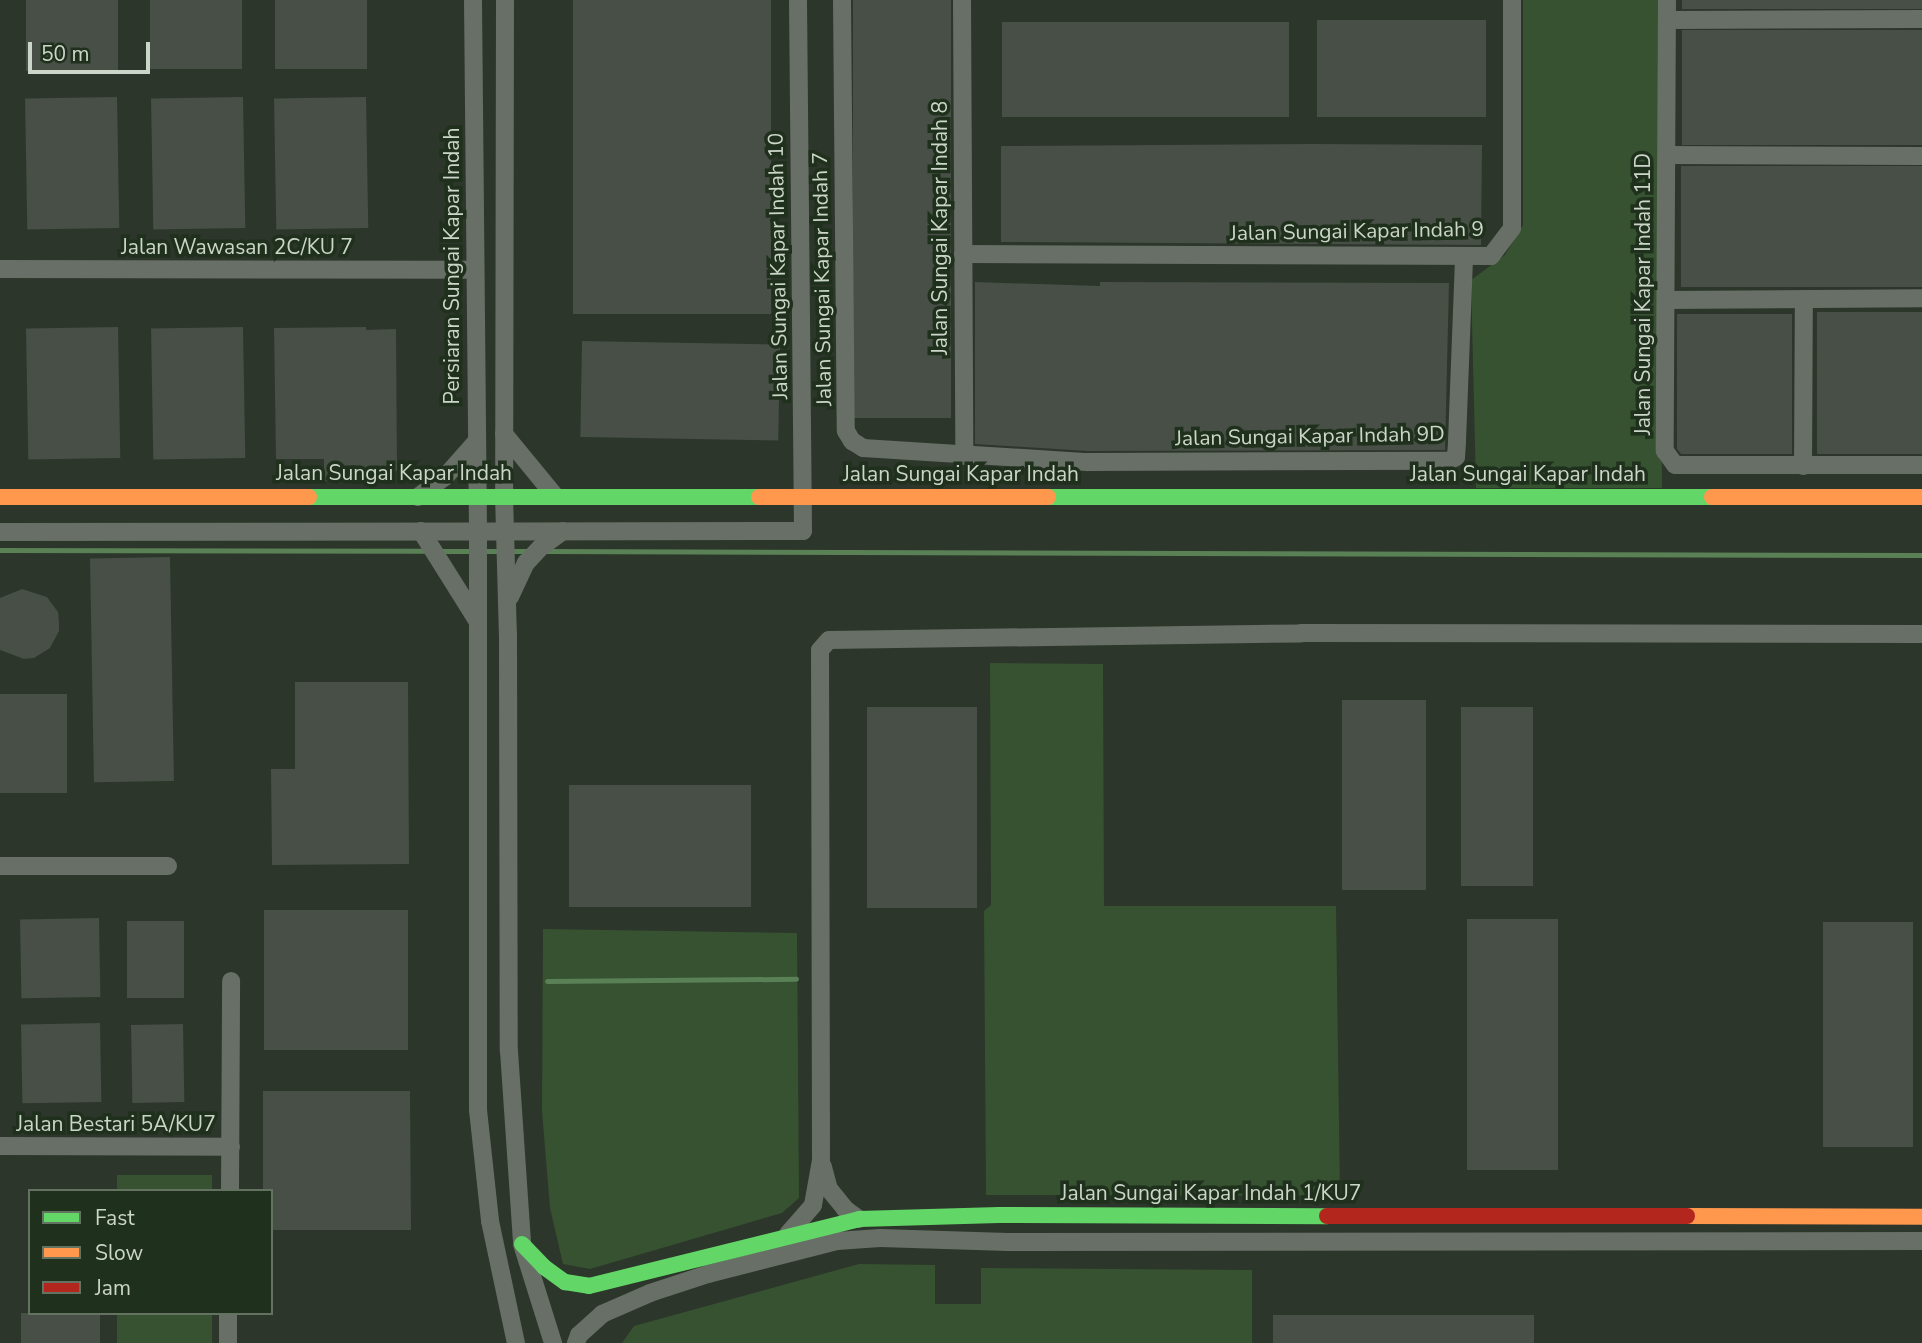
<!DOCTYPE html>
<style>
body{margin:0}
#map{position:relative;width:1922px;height:1343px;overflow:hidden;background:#2c362a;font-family:"Nunito Sans",sans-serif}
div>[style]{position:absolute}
.green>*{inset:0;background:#365231;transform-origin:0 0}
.stream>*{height:5px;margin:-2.5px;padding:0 2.5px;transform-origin:2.5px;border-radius:2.5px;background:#5a8056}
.building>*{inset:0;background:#474f46;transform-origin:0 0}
.street>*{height:18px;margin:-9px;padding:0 9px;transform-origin:9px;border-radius:9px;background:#686f66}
.fast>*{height:16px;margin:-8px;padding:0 8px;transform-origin:8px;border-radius:8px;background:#63d668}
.slow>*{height:16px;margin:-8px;padding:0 8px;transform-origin:8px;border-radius:8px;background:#ff974d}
.jam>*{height:16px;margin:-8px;padding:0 8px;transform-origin:8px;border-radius:8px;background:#b3261e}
span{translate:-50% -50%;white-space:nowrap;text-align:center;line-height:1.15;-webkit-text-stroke:7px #1f301c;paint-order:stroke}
.street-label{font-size:21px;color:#cbd6c9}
.legend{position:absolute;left:28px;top:1189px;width:245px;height:126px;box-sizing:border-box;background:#1f301c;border:2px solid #647261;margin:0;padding:9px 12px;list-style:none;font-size:21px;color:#cbd6c9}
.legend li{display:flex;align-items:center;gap:14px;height:35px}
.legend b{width:35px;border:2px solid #647261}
.scale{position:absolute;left:28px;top:42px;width:122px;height:32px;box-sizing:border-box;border:4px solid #cbd6c9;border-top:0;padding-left:9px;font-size:21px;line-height:24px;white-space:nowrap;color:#cbd6c9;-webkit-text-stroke:5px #1f301c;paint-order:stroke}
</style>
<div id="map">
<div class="green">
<i style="clip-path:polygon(1523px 0,1659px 0,1662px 488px,1476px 488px,1471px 280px,1505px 255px,1523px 225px)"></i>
<i style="clip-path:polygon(990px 663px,1103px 664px,1104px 906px,1336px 906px,1340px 1196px,986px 1195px,984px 911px,991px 905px)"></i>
<i style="clip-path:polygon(543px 929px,797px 933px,799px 1198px,782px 1213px,590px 1269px,563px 1264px,550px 1208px,542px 1111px)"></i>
<i style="left:117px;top:1175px;width:95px;height:16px"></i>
<i style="clip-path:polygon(859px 1264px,935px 1265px,935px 1304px,981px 1304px,981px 1268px,1252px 1270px,1252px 1343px,622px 1343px,634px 1326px)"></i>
<i style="left:117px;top:1313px;width:95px;height:30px"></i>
</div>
<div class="stream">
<i style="left:0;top:550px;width:428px;rotate:0.1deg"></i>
<i style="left:438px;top:551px;width:91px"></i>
<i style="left:543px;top:551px;width:1379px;rotate:0.17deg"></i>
<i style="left:547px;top:981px;width:249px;rotate:-0.5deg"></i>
</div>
<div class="building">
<i style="left:26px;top:0;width:92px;height:71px"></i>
<i style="left:150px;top:0;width:92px;height:69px"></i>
<i style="left:275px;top:0;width:92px;height:69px"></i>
<i style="left:573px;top:0;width:198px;height:314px"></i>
<i style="left:853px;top:0;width:98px;height:418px"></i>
<i style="left:1682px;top:0;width:240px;height:9px"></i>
<i style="left:1317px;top:20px;width:169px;height:97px"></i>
<i style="left:1002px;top:22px;width:287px;height:95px"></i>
<i style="left:1922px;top:30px;width:115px;height:240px;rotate:90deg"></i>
<i style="left:117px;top:97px;width:131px;height:92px;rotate:89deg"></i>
<i style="left:243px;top:97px;width:131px;height:92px;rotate:89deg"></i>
<i style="left:366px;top:97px;width:131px;height:92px;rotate:89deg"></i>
<i style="clip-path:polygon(1314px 144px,1482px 145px,1481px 245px,1001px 242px,1001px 146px)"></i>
<i style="left:1681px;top:166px;width:241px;height:121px"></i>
<i style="clip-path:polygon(975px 282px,1100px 286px,1100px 282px,1449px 283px,1445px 450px,1088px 451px,975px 444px)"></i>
<i style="left:1922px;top:312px;width:142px;height:105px;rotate:90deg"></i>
<i style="clip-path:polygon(1677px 314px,1792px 314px,1792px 454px,1681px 454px,1677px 449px)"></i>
<i style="left:118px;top:327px;width:131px;height:92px;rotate:89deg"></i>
<i style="left:243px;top:327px;width:131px;height:92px;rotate:89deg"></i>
<i style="clip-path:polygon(366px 327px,366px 330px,396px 329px,397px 470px,384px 481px,324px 481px,324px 459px,276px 459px,274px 328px)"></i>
<i style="left:582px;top:341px;width:198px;height:96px;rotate:1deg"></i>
<i style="left:170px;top:557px;width:224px;height:80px;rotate:89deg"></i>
<i style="clip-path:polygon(22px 589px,47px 597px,58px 612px,59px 622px,59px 631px,50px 648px,34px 658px,24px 659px,0 650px,0 598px)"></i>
<i style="clip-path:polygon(295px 682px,408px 682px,409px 864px,272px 865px,271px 769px,295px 769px)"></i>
<i style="left:0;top:694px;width:67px;height:99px"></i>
<i style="left:1426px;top:700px;width:190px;height:84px;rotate:90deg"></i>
<i style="left:977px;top:707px;width:201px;height:110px;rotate:90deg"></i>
<i style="left:1461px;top:707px;width:72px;height:179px"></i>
<i style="left:751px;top:785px;width:122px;height:182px;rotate:90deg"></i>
<i style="left:264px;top:910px;width:144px;height:140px"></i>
<i style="left:99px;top:918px;width:79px;height:79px;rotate:89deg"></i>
<i style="left:1467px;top:919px;width:91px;height:251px"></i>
<i style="left:127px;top:921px;width:57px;height:77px"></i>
<i style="left:1823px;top:922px;width:90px;height:225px"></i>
<i style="left:100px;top:1023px;width:79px;height:79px;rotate:89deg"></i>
<i style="left:183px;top:1024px;width:78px;height:52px;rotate:89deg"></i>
<i style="clip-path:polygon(263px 1091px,410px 1091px,411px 1230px,271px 1230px,271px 1191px,263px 1191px)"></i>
<i style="left:21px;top:1313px;width:79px;height:30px"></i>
<i style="left:1534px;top:1315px;width:28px;height:261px;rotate:90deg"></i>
</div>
<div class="street">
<i style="left:473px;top:0;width:531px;rotate:89.46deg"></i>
<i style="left:478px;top:531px;width:579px;rotate:90deg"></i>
<i style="left:478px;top:1110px;width:112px;rotate:83.8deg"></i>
<i style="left:490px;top:1221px;width:125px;rotate:78deg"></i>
<i style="left:505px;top:0;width:495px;rotate:90.1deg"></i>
<i style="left:504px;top:495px;width:139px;rotate:88.4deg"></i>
<i style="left:508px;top:634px;width:417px;rotate:89.9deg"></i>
<i style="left:509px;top:1051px;width:193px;rotate:86.1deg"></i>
<i style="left:522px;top:1244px;width:104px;rotate:72.6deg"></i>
<i style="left:842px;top:0;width:431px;rotate:89.5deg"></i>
<i style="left:846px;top:431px;width:12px;rotate:59deg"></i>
<i style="left:852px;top:441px;width:13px;rotate:32deg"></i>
<i style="left:863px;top:448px;width:225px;rotate:3.6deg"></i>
<i style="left:1088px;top:462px;width:361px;rotate:-0.2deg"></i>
<i style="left:1449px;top:461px;width:8px;rotate:-30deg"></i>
<i style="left:1456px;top:457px;width:16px;rotate:-86deg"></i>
<i style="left:1457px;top:441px;width:185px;rotate:-87.8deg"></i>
<i style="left:962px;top:0;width:456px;rotate:89.7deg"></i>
<i style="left:1667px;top:0;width:451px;rotate:90.3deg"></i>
<i style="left:1665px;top:451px;width:17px;rotate:54deg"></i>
<i style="left:1675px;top:465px;width:247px"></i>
<i style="left:1667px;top:20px;width:255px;rotate:-0.2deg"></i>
<i style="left:1667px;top:155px;width:255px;rotate:0.2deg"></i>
<i style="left:963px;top:254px;width:528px;rotate:0.22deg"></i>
<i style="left:1491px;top:256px;width:35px;rotate:-53deg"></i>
<i style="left:1512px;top:228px;width:228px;rotate:-90deg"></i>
<i style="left:0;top:269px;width:474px;rotate:0.1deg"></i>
<i style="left:1666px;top:300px;width:256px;rotate:-0.4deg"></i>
<i style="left:504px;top:434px;width:80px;rotate:50.6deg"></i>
<i style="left:1803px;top:466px;width:167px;rotate:-89.7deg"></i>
<i style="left:418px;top:497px;width:34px;rotate:-37deg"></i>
<i style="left:445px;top:477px;width:47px;rotate:-48.5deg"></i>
<i style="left:421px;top:531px;width:107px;rotate:57.9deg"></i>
<i style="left:0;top:532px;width:803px;rotate:-0.07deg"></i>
<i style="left:803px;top:531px;width:531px;rotate:-90.54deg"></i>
<i style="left:510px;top:597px;width:38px;rotate:-65deg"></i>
<i style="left:526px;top:563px;width:22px;rotate:-47deg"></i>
<i style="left:541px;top:547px;width:27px;rotate:-36deg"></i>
<i style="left:0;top:866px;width:168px"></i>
<i style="left:0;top:1146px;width:231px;rotate:0.2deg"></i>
<i style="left:823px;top:1167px;width:23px;rotate:75deg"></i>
<i style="left:829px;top:1189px;width:26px;rotate:51deg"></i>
<i style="left:845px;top:1209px;width:17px;rotate:36deg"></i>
<i style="left:230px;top:1191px;width:210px;rotate:-89.7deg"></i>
<i style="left:788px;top:1234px;width:38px;rotate:-49deg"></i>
<i style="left:813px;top:1205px;width:46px;rotate:-79.9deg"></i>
<i style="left:821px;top:1160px;width:510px;rotate:-90.11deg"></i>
<i style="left:820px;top:650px;width:13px;rotate:-48deg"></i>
<i style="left:829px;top:640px;width:472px;rotate:-0.8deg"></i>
<i style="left:1301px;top:633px;width:621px;rotate:0.09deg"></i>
<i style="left:228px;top:1313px;width:30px;rotate:90deg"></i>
<i style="left:576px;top:1343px;width:9px;rotate:-69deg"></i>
<i style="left:579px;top:1335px;width:31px;rotate:-42deg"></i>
<i style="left:602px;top:1314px;width:52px;rotate:-23.6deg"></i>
<i style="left:650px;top:1293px;width:61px;rotate:-18.1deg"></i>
<i style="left:708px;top:1274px;width:133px;rotate:-14.3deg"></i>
<i style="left:837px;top:1241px;width:43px;rotate:-4deg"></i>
<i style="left:880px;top:1238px;width:128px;rotate:1.8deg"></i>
<i style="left:1008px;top:1242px;width:914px;rotate:-0.06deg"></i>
</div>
<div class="fast">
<i style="left:309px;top:497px;width:450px"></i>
<i style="left:1048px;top:497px;width:664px"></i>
<i style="left:522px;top:1244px;width:32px;rotate:46deg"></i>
<i style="left:544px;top:1267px;width:26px;rotate:36deg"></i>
<i style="left:565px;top:1282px;width:24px;rotate:9deg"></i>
<i style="left:589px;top:1286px;width:278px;rotate:-13.9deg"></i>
<i style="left:859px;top:1219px;width:140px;rotate:-1.6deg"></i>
<i style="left:999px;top:1215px;width:328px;rotate:0.2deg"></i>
</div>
<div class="slow">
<i style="left:0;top:497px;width:309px"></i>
<i style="left:759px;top:497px;width:289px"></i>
<i style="left:1712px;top:497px;width:210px"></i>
<i style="left:1687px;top:1216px;width:235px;rotate:0.2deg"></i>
</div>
<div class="jam">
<i style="left:1327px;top:1216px;width:360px"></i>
</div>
<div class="street-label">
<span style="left:940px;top:228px;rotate:-90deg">Jalan Sungai Kapar Indah 8</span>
<span style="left:1357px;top:231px;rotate:-1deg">Jalan Sungai Kapar Indah 9</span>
<span style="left:237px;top:247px">Jalan Wawasan 2C/KU 7</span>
<span style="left:452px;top:266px;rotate:-90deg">Persiaran Sungai Kapar Indah</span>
<span style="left:778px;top:266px;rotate:-91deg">Jalan Sungai Kapar Indah 10</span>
<span style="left:822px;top:279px;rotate:-91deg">Jalan Sungai Kapar Indah 7</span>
<span style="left:1643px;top:294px;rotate:-90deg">Jalan Sungai Kapar Indah 11D</span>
<span style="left:1310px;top:436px;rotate:-1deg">Jalan Sungai Kapar Indah 9D</span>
<span style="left:394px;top:473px">Jalan Sungai Kapar Indah</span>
<span style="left:961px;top:474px">Jalan Sungai Kapar Indah</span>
<span style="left:1528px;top:474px">Jalan Sungai Kapar Indah</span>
<span style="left:116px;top:1124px">Jalan Bestari 5A/KU7</span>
<span style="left:1211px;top:1193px">Jalan Sungai Kapar Indah 1/KU7</span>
</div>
<ul class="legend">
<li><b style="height:9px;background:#63d668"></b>Fast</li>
<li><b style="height:9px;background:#ff974d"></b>Slow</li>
<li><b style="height:9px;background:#b3261e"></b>Jam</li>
</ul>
<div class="scale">50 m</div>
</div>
